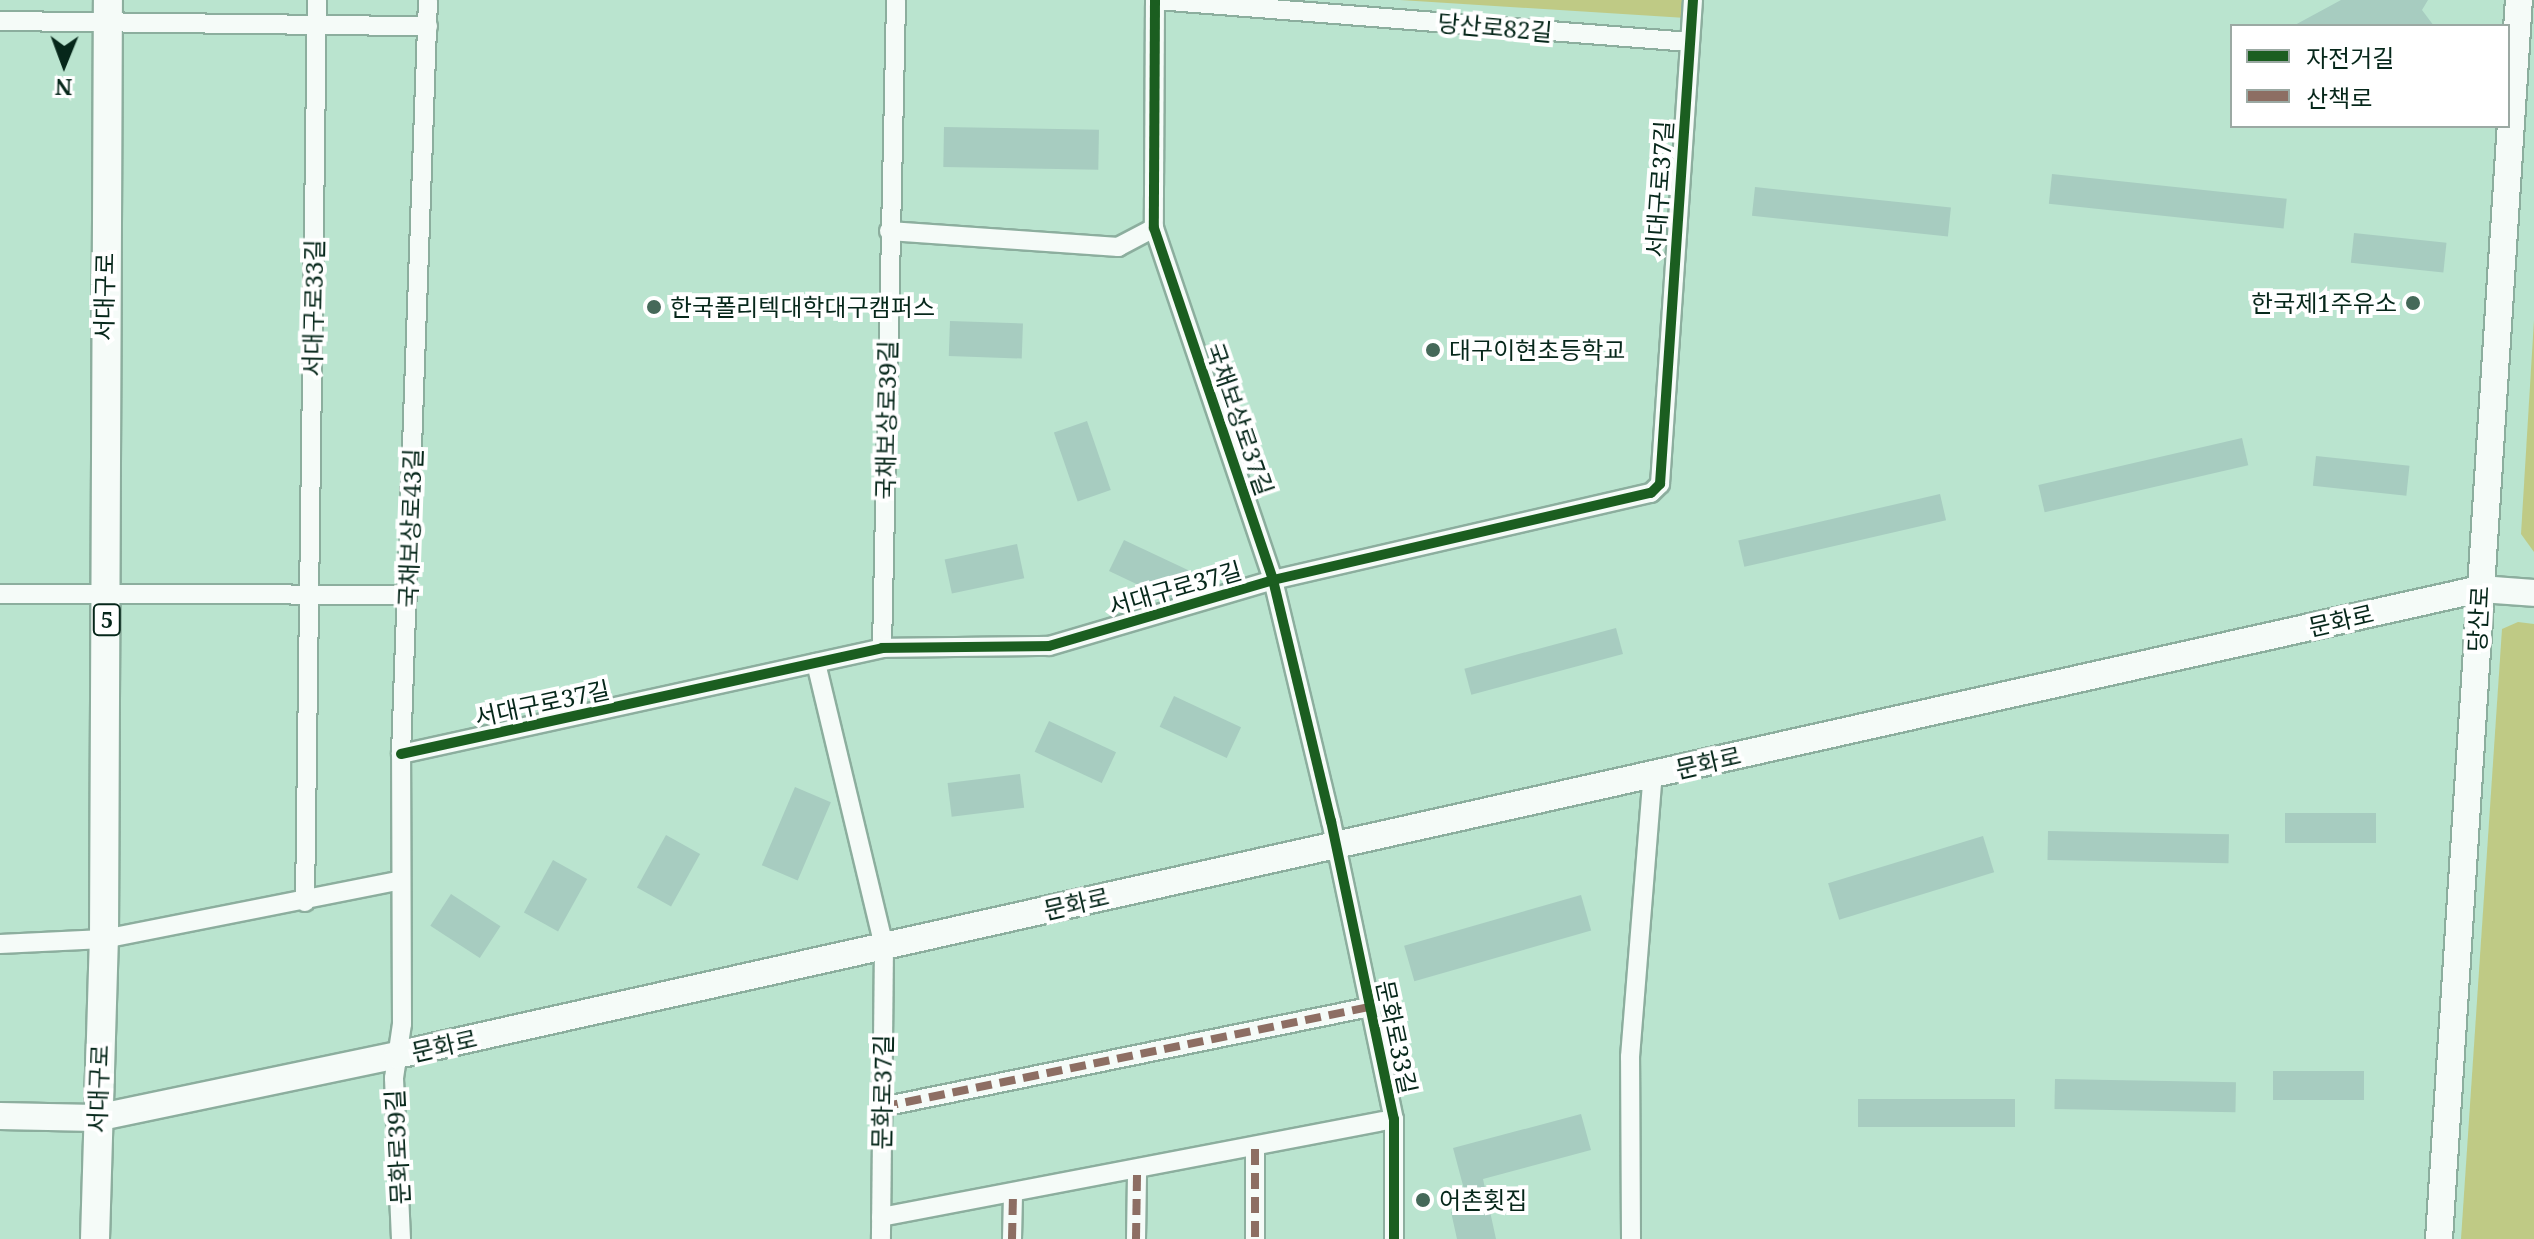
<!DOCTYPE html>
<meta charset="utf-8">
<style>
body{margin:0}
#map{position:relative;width:2534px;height:1239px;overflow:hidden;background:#bae4cf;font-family:"Noto Serif","Noto Sans KR",serif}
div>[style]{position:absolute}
.green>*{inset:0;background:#bfca85}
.building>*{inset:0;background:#a7ccc0;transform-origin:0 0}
.roads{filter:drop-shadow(2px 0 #8cae9e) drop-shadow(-2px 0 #8cae9e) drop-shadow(0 2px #8cae9e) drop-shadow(0 -2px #8cae9e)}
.minor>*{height:18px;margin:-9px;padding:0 9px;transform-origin:9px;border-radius:9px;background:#f5fbf8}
.secondary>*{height:26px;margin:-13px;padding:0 13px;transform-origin:13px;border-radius:13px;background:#f5fbf8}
.primary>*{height:28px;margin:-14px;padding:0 14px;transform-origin:14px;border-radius:14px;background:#f5fbf8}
.quiet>*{height:8px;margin-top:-4px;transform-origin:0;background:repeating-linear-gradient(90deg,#8d6e63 0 16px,transparent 0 24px)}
.cycleway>*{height:10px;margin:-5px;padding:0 5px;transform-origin:5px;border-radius:5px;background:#1b5e20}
.dots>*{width:22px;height:22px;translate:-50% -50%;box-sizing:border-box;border:4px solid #fff;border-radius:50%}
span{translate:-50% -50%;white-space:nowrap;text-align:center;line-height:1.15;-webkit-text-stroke:8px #fff;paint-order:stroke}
.shield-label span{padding:2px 6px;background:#fff;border:2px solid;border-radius:6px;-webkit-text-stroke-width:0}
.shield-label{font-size:22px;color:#06271a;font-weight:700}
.street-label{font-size:24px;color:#06271a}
.poi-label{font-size:24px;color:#06271a}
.right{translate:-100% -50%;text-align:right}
.left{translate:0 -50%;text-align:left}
.legend{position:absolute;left:2230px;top:24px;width:280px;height:104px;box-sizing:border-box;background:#fff;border:2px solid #9ba9a3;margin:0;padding:10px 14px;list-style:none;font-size:24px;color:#06271a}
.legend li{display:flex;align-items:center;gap:16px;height:40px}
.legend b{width:40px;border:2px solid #9ba9a3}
.north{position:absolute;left:24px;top:24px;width:80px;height:80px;-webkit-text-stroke:6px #fff;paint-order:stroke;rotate:181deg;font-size:22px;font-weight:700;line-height:32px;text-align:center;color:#06271a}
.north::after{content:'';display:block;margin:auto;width:28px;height:36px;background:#06271a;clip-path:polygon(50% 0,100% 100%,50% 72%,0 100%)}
</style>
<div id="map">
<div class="green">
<i style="clip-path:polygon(1400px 0,1687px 0,1686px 18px)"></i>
<i style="clip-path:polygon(2534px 320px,2534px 552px,2521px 534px)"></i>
<i style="clip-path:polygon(2518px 622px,2534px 624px,2534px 1239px,2461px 1239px,2502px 629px)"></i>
</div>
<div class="building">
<i style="clip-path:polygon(2341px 0,2428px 0,2422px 10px,2434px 26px,2293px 26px)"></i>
<i style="left:944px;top:127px;width:155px;height:40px;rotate:1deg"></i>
<i style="left:2052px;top:174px;width:236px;height:30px;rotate:6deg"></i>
<i style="left:1755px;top:187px;width:197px;height:29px;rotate:6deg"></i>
<i style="left:2354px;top:233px;width:93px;height:30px;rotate:6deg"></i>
<i style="left:950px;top:321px;width:73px;height:35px;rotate:2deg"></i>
<i style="left:1087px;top:421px;width:73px;height:35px;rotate:71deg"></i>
<i style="left:2242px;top:438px;width:28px;height:209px;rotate:77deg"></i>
<i style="left:2316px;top:456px;width:94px;height:30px;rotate:6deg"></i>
<i style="left:1940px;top:494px;width:27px;height:207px;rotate:77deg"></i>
<i style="clip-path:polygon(1124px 540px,1190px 571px,1179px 595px,1168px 599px,1109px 571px)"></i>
<i style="left:1017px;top:544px;width:35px;height:74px;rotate:78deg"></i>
<i style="left:1616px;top:628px;width:27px;height:157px;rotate:75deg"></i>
<i style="left:1174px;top:696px;width:74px;height:34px;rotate:25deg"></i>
<i style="left:1049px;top:721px;width:74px;height:34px;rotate:25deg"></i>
<i style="left:1020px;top:774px;width:34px;height:73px;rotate:83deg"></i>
<i style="left:795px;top:787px;width:39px;height:85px;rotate:23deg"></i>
<i style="left:2285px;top:813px;width:91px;height:30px"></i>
<i style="left:2048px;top:831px;width:181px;height:29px;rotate:1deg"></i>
<i style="left:666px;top:835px;width:39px;height:60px;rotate:29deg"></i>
<i style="left:1983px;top:836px;width:38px;height:162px;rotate:73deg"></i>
<i style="left:553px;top:860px;width:39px;height:60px;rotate:29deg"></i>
<i style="left:451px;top:894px;width:59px;height:38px;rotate:33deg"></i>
<i style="left:1581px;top:895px;width:37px;height:184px;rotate:74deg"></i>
<i style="left:2273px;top:1071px;width:91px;height:29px"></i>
<i style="left:2055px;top:1079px;width:181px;height:30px;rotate:1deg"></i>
<i style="left:1858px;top:1099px;width:157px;height:28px"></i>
<i style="clip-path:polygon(1581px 1114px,1591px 1150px,1483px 1179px,1496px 1239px,1457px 1239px,1451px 1212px,1469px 1208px,1453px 1148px)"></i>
</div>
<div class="roads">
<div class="minor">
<i style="left:1155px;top:0;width:228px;rotate:90.3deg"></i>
<i style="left:1154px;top:228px;width:372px;rotate:71.3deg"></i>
<i style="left:1273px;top:580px;width:248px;rotate:76.5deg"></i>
<i style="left:1331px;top:821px;width:305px;rotate:78.1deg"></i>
<i style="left:1394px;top:1119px;width:120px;rotate:90deg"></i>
<i style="left:1157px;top:0;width:534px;rotate:4.51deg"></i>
<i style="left:0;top:21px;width:428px;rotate:0.7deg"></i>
<i style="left:889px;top:231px;width:230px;rotate:4deg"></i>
<i style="left:1118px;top:247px;width:41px;rotate:-27.8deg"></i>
<i style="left:0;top:594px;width:407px;rotate:0.1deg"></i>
<i style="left:882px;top:648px;width:648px;rotate:-88.76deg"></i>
<i style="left:816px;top:663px;width:291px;rotate:76.5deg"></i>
<i style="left:884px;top:946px;width:293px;rotate:90.6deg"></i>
<i style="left:401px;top:754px;width:493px;rotate:-12.4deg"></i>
<i style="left:882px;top:648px;width:167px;rotate:-0.7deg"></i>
<i style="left:1049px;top:646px;width:234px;rotate:-16.4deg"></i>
<i style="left:1273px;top:580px;width:388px;rotate:-13deg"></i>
<i style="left:1651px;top:493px;width:13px;rotate:-45deg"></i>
<i style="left:1660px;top:484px;width:485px;rotate:-86.1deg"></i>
<i style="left:305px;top:902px;width:902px;rotate:-89.24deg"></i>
<i style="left:0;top:944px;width:104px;rotate:-2.8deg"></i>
<i style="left:104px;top:939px;width:300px;rotate:-11.2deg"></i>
<i style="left:882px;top:1107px;width:499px;rotate:-11.6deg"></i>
<i style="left:1255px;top:1149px;width:90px;rotate:90deg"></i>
<i style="left:881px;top:1217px;width:522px;rotate:-10.82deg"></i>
<i style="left:401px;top:1239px;width:161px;rotate:-92.5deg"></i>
<i style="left:394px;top:1078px;width:55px;rotate:-81.6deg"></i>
<i style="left:402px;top:1024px;width:270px;rotate:-90.2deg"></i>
<i style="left:401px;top:754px;width:754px;rotate:-87.95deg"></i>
<i style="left:1012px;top:1239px;width:44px;rotate:-88.7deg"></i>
<i style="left:1136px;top:1239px;width:66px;rotate:-89.1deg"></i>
<i style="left:1631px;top:1239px;width:182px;rotate:-90.3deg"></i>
<i style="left:1630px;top:1057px;width:284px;rotate:-85.4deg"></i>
</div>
<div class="secondary">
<i style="left:0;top:1116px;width:96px;rotate:1.2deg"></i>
<i style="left:96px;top:1118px;width:308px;rotate:-11.8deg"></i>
<i style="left:397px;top:1055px;width:2134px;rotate:-12.61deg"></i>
<i style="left:2480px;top:589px;width:54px;rotate:4.2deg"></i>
<i style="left:2439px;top:1239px;width:1242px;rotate:-86.31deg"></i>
</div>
<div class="primary">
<i style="left:95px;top:1239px;width:300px;rotate:-88.3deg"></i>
<i style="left:104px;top:939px;width:939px;rotate:-89.76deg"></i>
</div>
</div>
<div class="quiet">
<i style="left:882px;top:1107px;width:499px;rotate:-11.6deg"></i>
<i style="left:1255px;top:1149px;width:90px;rotate:90deg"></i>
<i style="left:1012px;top:1239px;width:44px;rotate:-88.7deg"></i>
<i style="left:1136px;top:1239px;width:66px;rotate:-89.1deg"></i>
</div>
<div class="cycleway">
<i style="left:1155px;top:0;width:228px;rotate:90.3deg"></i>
<i style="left:1154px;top:228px;width:372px;rotate:71.3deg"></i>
<i style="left:1273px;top:580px;width:248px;rotate:76.5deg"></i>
<i style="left:1331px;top:821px;width:305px;rotate:78.1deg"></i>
<i style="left:1394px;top:1119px;width:120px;rotate:90deg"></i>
<i style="left:401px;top:754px;width:493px;rotate:-12.4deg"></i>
<i style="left:882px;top:648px;width:167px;rotate:-0.7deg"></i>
<i style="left:1049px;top:646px;width:234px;rotate:-16.4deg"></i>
<i style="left:1273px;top:580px;width:388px;rotate:-13deg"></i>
<i style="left:1651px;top:493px;width:13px;rotate:-45deg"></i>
<i style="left:1660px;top:484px;width:485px;rotate:-86.1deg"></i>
</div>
<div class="dots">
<i style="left:2413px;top:303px;background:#456959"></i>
<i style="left:654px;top:307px;background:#456959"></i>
<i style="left:1433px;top:350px;background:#456959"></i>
<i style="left:1423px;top:1200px;background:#456959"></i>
</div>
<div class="shield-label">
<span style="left:107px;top:620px">5</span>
</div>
<div class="street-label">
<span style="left:1495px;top:27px;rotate:5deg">당산로82길</span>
<span style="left:1659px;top:189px;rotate:-86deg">서대구로37길</span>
<span style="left:104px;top:297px;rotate:-89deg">서대구로</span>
<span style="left:313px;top:308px;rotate:-89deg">서대구로33길</span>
<span style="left:1240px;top:419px;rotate:71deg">국채보상로37길</span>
<span style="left:886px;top:420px;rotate:-89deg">국채보상로39길</span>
<span style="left:410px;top:528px;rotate:-88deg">국채보상로43길</span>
<span style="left:1175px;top:588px;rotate:-16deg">서대구로37길</span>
<span style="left:2478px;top:619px;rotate:-87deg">당산로</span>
<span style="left:2341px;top:620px;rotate:-13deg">문화로</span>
<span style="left:542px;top:703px;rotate:-12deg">서대구로37길</span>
<span style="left:1708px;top:762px;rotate:-13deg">문화로</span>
<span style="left:1076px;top:903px;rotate:-13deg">문화로</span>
<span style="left:1397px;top:1037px;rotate:78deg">문화로33길</span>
<span style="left:444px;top:1045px;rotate:-13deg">문화로</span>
<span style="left:98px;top:1089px;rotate:-88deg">서대구로</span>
<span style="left:882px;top:1092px;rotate:-89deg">문화로37길</span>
<span style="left:397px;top:1147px;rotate:-93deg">문화로39길</span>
</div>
<div class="poi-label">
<span class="right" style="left:2397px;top:303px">한국제1주유소</span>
<span class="left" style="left:670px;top:307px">한국폴리텍대학대구캠퍼스</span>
<span class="left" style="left:1449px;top:350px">대구이현초등학교</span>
<span class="left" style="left:1439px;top:1200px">어촌횟집</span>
</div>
<ul class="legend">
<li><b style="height:10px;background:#1b5e20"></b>자전거길</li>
<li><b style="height:10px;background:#8d6e63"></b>산책로</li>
</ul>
<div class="north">N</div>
</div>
